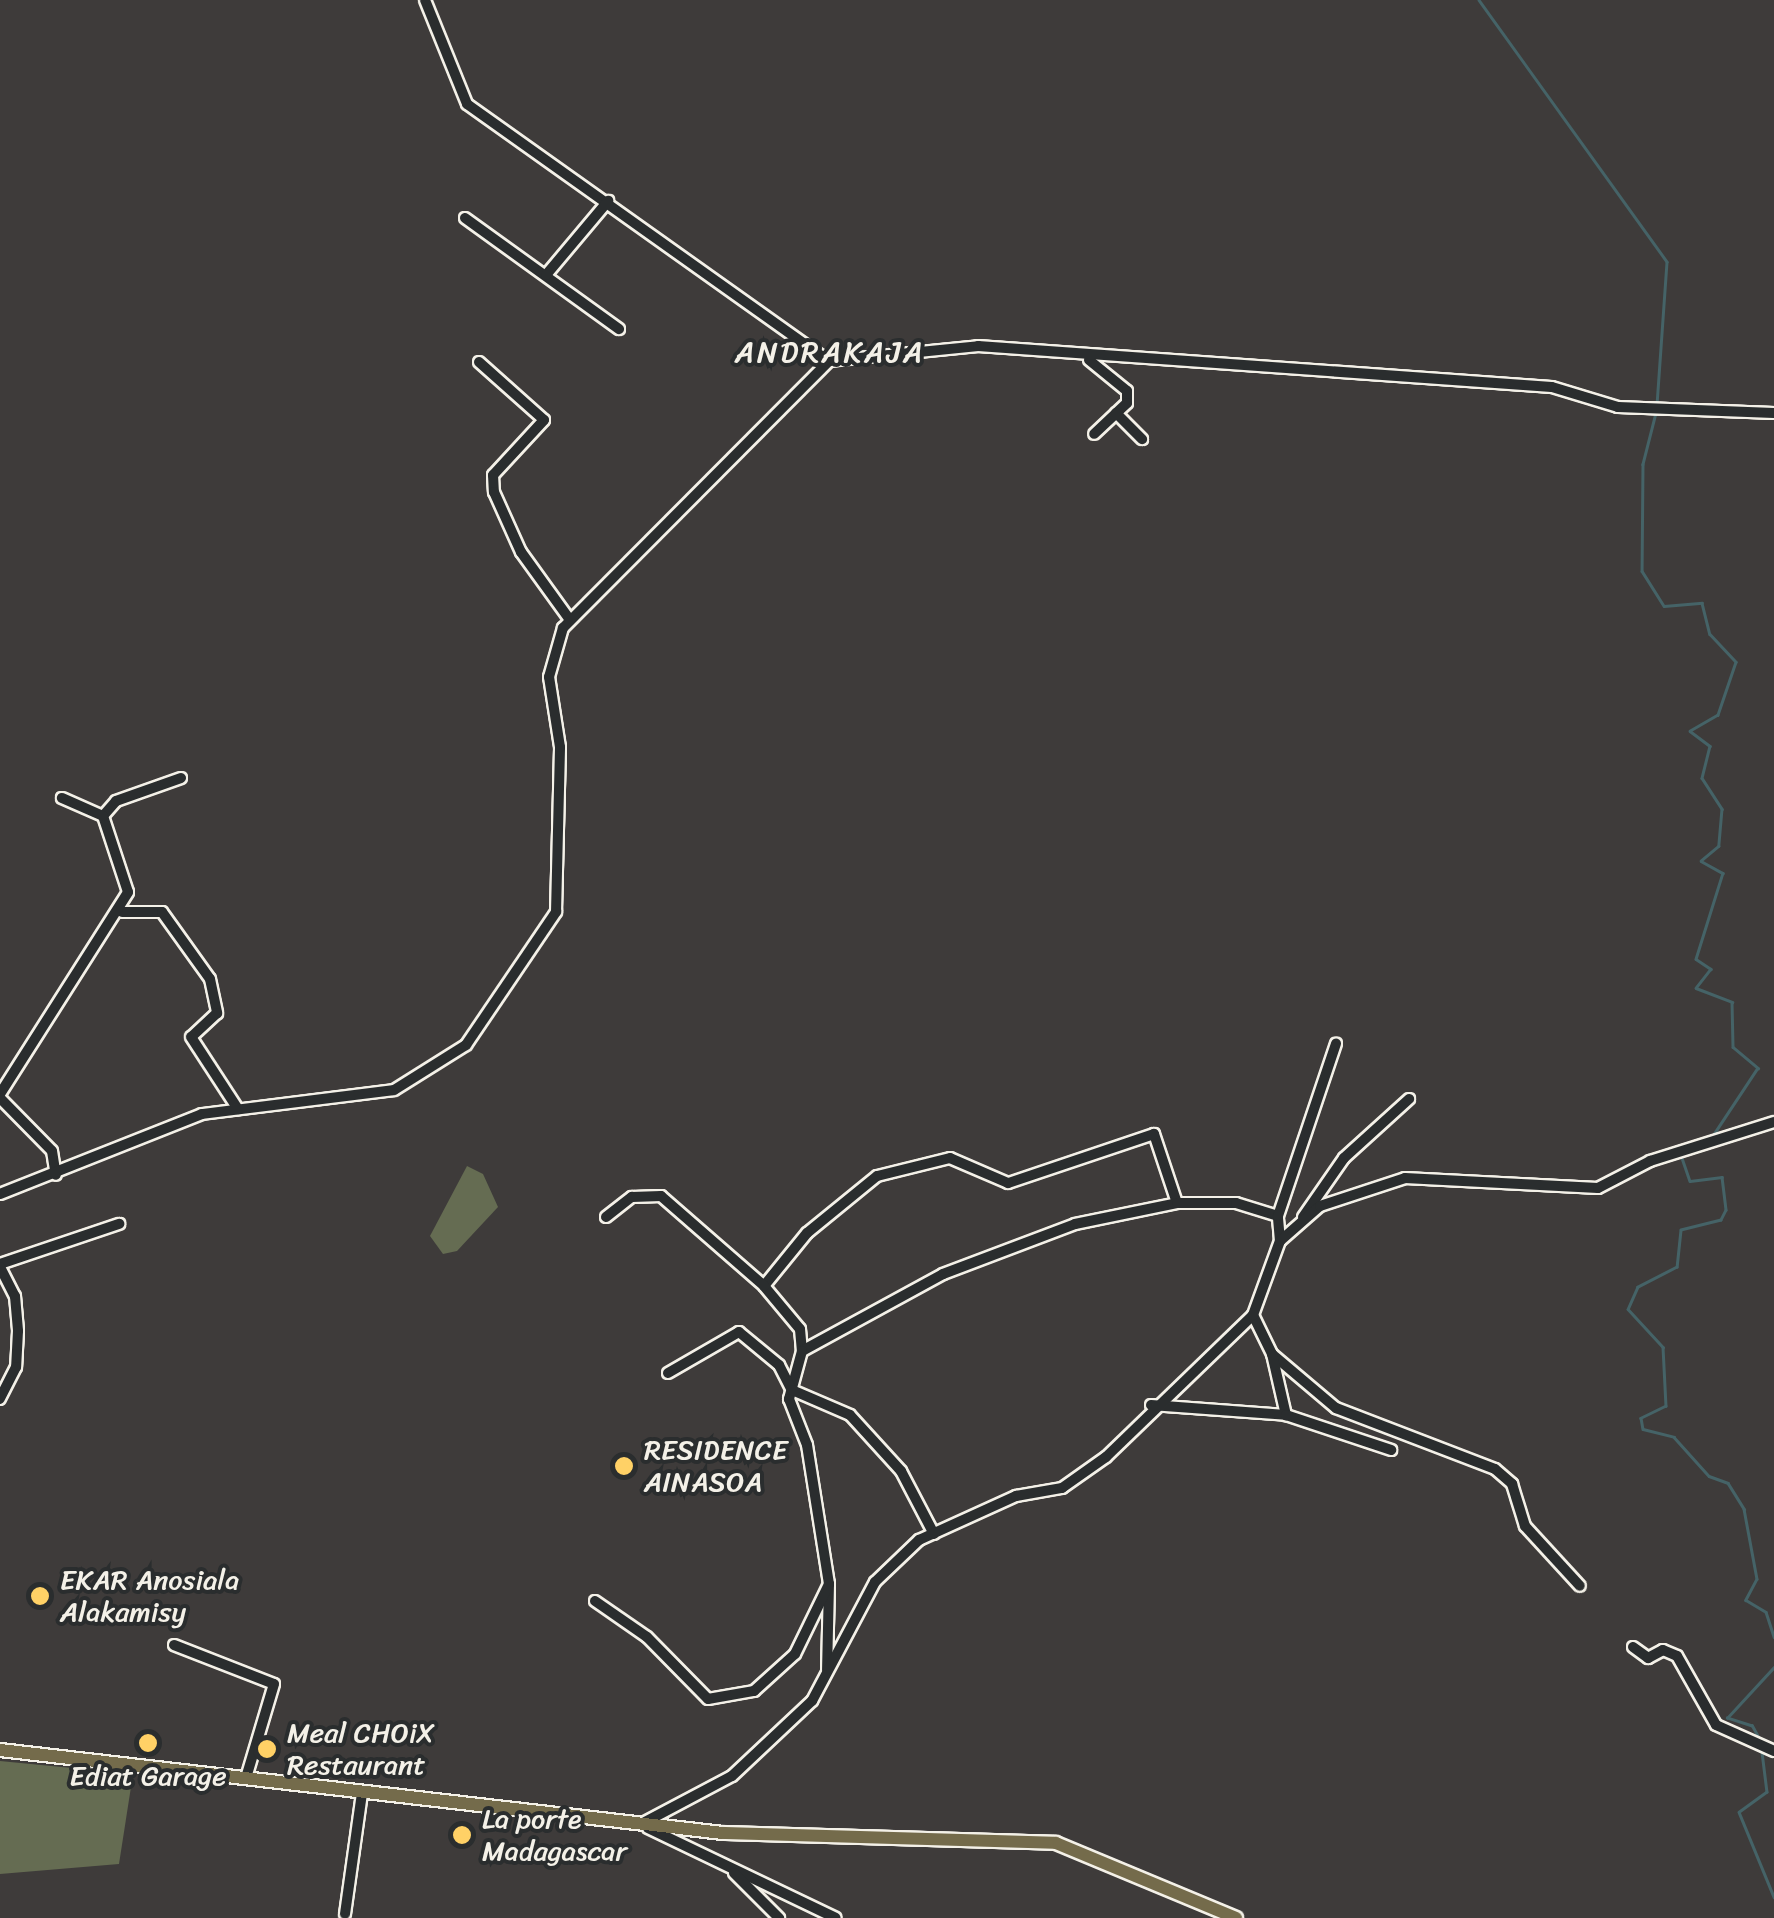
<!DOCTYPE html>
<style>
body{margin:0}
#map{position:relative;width:1774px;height:1918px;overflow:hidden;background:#3e3b3a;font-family:Sriracha,sans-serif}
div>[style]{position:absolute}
.green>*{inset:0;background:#656c52}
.stream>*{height:2.5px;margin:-1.25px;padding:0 1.25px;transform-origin:1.25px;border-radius:1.25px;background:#456367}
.roads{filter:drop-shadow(2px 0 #f4f1e8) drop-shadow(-2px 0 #f4f1e8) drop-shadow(0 2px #f4f1e8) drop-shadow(0 -2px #f4f1e8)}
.minor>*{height:10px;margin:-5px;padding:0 5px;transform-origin:5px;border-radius:5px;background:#2a2d2e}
.major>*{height:12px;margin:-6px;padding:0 6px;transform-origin:6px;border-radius:6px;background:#746b4b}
.dots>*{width:28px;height:28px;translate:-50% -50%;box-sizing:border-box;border:5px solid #2a2d2e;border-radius:50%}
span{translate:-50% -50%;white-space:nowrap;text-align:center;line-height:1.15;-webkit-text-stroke:8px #2a2d2e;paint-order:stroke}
.poi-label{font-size:28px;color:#f4f1e8}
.left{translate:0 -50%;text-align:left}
.neighbourhood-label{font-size:30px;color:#f4f1e8;letter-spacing:2.5px}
</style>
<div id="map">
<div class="green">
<i style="clip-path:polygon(467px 1166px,483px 1174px,498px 1207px,457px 1251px,443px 1254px,430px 1236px)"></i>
<i style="clip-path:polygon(0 1761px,133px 1774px,119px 1864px,0 1874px)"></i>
</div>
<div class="stream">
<i style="left:1479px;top:0;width:322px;rotate:54.3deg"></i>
<i style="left:1667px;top:262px;width:143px;rotate:94deg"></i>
<i style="left:1656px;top:413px;width:53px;rotate:104.3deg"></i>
<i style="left:1643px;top:464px;width:107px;rotate:90.5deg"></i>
<i style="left:1642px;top:571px;width:41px;rotate:57.8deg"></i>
<i style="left:1664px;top:606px;width:38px;rotate:-5deg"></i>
<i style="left:1702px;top:603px;width:32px;rotate:76deg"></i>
<i style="left:1710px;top:634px;width:38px;rotate:47deg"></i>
<i style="left:1736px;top:662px;width:56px;rotate:108.8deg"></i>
<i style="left:1718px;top:715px;width:32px;rotate:150deg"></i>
<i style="left:1690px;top:731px;width:25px;rotate:37deg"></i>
<i style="left:1710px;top:746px;width:33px;rotate:104deg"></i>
<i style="left:1702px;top:778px;width:37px;rotate:57deg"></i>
<i style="left:1722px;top:809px;width:37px;rotate:95deg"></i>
<i style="left:1719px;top:846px;width:23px;rotate:140deg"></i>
<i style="left:1701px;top:861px;width:25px;rotate:29deg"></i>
<i style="left:1723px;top:873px;width:90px;rotate:107.4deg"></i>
<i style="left:1696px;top:959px;width:18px;rotate:34deg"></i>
<i style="left:1711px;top:969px;width:24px;rotate:128deg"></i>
<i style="left:1696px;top:988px;width:39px;rotate:21deg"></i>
<i style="left:1732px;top:1002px;width:45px;rotate:88.7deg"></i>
<i style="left:1733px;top:1047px;width:33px;rotate:40deg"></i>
<i style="left:1758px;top:1068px;width:82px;rotate:123.5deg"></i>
<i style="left:1682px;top:1158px;width:24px;rotate:71deg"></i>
<i style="left:1690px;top:1181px;width:32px;rotate:-7deg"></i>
<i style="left:1722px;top:1177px;width:33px;rotate:83deg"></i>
<i style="left:1726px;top:1210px;width:11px;rotate:117deg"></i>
<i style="left:1721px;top:1220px;width:41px;rotate:166deg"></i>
<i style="left:1681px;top:1230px;width:37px;rotate:96deg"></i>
<i style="left:1677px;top:1267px;width:44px;rotate:152.9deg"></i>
<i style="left:1638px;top:1287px;width:24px;rotate:114deg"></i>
<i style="left:1628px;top:1309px;width:52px;rotate:47.4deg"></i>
<i style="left:1663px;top:1347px;width:59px;rotate:87.1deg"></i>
<i style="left:1666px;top:1406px;width:28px;rotate:154deg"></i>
<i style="left:1641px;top:1418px;width:11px;rotate:80deg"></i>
<i style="left:1643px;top:1429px;width:32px;rotate:14deg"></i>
<i style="left:1674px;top:1437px;width:52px;rotate:48.1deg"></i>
<i style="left:1709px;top:1476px;width:20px;rotate:20deg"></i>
<i style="left:1728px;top:1483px;width:31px;rotate:58deg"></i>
<i style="left:1744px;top:1509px;width:71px;rotate:79.5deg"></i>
<i style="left:1757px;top:1579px;width:24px;rotate:118deg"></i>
<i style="left:1746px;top:1600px;width:23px;rotate:31deg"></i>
<i style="left:1766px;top:1612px;width:26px;rotate:72deg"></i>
<i style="left:1762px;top:1744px;width:21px;rotate:-119deg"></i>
<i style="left:1752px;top:1726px;width:26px;rotate:-162deg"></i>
<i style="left:1727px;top:1718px;width:69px;rotate:-47.3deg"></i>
<i style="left:1762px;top:1752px;width:40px;rotate:82.9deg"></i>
<i style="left:1767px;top:1792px;width:34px;rotate:144deg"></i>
<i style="left:1739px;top:1812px;width:92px;rotate:67.6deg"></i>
</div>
<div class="roads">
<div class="minor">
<i style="left:425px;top:0;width:112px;rotate:68deg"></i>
<i style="left:467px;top:104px;width:444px;rotate:35.4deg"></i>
<i style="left:465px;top:218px;width:190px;rotate:35.8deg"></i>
<i style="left:546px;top:275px;width:97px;rotate:-50deg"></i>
<i style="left:1089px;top:360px;width:49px;rotate:39.2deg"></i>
<i style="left:1127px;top:391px;width:12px;rotate:90deg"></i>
<i style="left:1127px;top:403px;width:45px;rotate:136.8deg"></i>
<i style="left:479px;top:362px;width:87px;rotate:41.7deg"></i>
<i style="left:544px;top:420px;width:75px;rotate:132.8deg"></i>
<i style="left:493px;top:475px;width:17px;rotate:87deg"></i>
<i style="left:494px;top:492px;width:66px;rotate:65.8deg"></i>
<i style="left:521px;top:552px;width:84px;rotate:54.2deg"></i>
<i style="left:1116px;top:413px;width:37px;rotate:45deg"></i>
<i style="left:103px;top:816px;width:20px;rotate:-49deg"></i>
<i style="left:116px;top:801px;width:69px;rotate:-19.5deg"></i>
<i style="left:122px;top:912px;width:40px"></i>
<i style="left:162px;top:912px;width:82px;rotate:54.4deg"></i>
<i style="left:210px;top:979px;width:35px;rotate:78deg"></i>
<i style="left:217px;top:1013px;width:35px;rotate:137deg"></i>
<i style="left:191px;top:1037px;width:86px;rotate:56.9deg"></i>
<i style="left:0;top:1094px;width:239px;rotate:-57.6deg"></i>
<i style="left:128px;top:892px;width:80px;rotate:-108.2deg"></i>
<i style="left:103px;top:816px;width:45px;rotate:-156.3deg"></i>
<i style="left:0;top:1098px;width:74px;rotate:45.5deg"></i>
<i style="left:52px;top:1151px;width:24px;rotate:81deg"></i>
<i style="left:0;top:1194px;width:217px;rotate:-21.6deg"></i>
<i style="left:202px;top:1114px;width:193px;rotate:-7.1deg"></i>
<i style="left:394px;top:1090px;width:85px;rotate:-32deg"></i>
<i style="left:466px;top:1045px;width:161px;rotate:-55.9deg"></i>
<i style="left:556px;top:912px;width:165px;rotate:-88.6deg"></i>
<i style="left:560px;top:747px;width:71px;rotate:-98.9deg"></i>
<i style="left:549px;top:677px;width:51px;rotate:-74.1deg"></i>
<i style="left:563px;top:628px;width:377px;rotate:-45.1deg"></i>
<i style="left:829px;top:361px;width:150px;rotate:-5.7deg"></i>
<i style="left:978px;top:346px;width:575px;rotate:4.09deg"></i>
<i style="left:1552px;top:387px;width:69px;rotate:16.9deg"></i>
<i style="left:1618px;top:407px;width:156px;rotate:2.2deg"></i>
<i style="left:1177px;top:1203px;width:73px;rotate:-108.4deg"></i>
<i style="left:1154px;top:1134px;width:154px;rotate:161.4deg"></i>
<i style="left:1008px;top:1183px;width:63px;rotate:-156.7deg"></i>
<i style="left:950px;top:1158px;width:75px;rotate:166.1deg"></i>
<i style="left:877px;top:1176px;width:90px;rotate:140.8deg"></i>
<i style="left:807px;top:1233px;width:68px;rotate:129.1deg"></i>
<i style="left:764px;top:1286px;width:56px;rotate:50.1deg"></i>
<i style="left:800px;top:1329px;width:22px;rotate:85deg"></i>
<i style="left:802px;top:1351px;width:161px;rotate:-28.6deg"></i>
<i style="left:943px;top:1274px;width:141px;rotate:-20.7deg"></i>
<i style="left:1075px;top:1224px;width:104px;rotate:-11.6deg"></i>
<i style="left:1177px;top:1203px;width:59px"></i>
<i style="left:1236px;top:1203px;width:44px;rotate:17.2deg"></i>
<i style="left:606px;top:1217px;width:33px;rotate:-38deg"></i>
<i style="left:632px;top:1197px;width:29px;rotate:-2deg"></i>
<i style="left:661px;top:1196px;width:137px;rotate:41.1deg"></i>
<i style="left:1303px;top:1217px;width:72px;rotate:-55.2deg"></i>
<i style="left:1344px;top:1158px;width:88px;rotate:-42.2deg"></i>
<i style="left:1280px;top:1241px;width:25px;rotate:-95deg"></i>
<i style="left:1278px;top:1216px;width:182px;rotate:-71.4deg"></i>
<i style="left:0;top:1264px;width:126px;rotate:-18.6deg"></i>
<i style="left:0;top:1267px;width:33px;rotate:63deg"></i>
<i style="left:15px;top:1296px;width:35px;rotate:85deg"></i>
<i style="left:18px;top:1331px;width:36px;rotate:93deg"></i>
<i style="left:16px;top:1367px;width:36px;rotate:117deg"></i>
<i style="left:1253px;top:1315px;width:43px;rotate:64deg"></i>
<i style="left:1272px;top:1354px;width:84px;rotate:40.2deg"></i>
<i style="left:1336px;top:1408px;width:170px;rotate:21deg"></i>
<i style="left:1495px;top:1469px;width:23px;rotate:41deg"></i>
<i style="left:1512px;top:1484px;width:44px;rotate:72.8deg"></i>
<i style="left:1525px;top:1526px;width:81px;rotate:47.5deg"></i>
<i style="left:802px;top:1351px;width:50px;rotate:105.2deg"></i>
<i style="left:789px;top:1399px;width:49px;rotate:68.6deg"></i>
<i style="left:807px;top:1445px;width:141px;rotate:81deg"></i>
<i style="left:829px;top:1584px;width:86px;rotate:91.3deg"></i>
<i style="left:1272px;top:1354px;width:63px;rotate:77.1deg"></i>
<i style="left:668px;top:1373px;width:82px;rotate:-30deg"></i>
<i style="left:739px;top:1332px;width:52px;rotate:39.5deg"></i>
<i style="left:779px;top:1365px;width:28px;rotate:63deg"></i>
<i style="left:792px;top:1390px;width:63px;rotate:23.3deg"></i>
<i style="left:850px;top:1415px;width:76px;rotate:47.7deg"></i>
<i style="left:901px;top:1471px;width:71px;rotate:62.4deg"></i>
<i style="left:1151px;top:1405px;width:135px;rotate:4.2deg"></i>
<i style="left:1286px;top:1415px;width:111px;rotate:18.4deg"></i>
<i style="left:595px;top:1601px;width:63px;rotate:34.7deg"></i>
<i style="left:647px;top:1637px;width:87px;rotate:45.5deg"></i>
<i style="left:708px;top:1699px;width:47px;rotate:-9.9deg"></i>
<i style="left:754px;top:1691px;width:55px;rotate:-42.1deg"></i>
<i style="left:795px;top:1654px;width:78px;rotate:-64.1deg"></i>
<i style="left:174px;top:1645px;width:107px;rotate:21.3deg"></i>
<i style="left:274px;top:1684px;width:98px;rotate:106.6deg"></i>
<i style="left:1633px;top:1647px;width:19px;rotate:36deg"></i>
<i style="left:1648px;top:1658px;width:17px;rotate:-28deg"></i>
<i style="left:1663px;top:1650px;width:15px;rotate:23deg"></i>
<i style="left:1677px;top:1656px;width:79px;rotate:60.5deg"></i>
<i style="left:1716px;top:1725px;width:64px;rotate:24.1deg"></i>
<i style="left:645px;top:1822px;width:98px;rotate:-27.9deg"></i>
<i style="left:732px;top:1776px;width:110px;rotate:-43.2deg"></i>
<i style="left:812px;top:1701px;width:135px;rotate:-62.1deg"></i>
<i style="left:875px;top:1582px;width:61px;rotate:-43.7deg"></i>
<i style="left:919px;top:1540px;width:107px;rotate:-24.4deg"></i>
<i style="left:1016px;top:1496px;width:47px;rotate:-9.9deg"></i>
<i style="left:1062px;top:1488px;width:54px;rotate:-35.2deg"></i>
<i style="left:1106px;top:1457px;width:204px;rotate:-44deg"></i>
<i style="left:1253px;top:1315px;width:79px;rotate:-70deg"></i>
<i style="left:1280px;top:1241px;width:53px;rotate:-41.2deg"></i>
<i style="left:1320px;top:1206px;width:89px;rotate:-18.2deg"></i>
<i style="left:1405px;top:1178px;width:193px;rotate:3deg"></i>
<i style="left:1598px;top:1188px;width:59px;rotate:-27.4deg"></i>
<i style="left:1650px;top:1161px;width:130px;rotate:-17.5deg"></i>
<i style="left:648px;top:1828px;width:208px;rotate:25.6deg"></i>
<i style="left:734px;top:1873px;width:64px;rotate:45deg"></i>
<i style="left:345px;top:1914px;width:122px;rotate:-82deg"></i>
</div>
<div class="major">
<i style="left:0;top:1750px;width:728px;rotate:6.55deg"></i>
<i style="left:723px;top:1833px;width:333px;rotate:1.7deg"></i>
<i style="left:1056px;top:1843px;width:195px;rotate:22.6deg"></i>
</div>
</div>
<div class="dots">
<i style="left:624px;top:1466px;background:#ffd166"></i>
<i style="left:40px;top:1596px;background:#ffd166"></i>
<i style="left:148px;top:1743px;background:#ffd166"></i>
<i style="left:267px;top:1749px;background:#ffd166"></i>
<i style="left:462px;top:1835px;background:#ffd166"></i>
</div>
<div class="poi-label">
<span class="left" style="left:644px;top:1466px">RESIDENCE<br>AINASOA</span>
<span class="left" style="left:60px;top:1596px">EKAR Anosiala<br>Alakamisy</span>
<span class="left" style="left:287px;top:1749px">Meal CHOiX<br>Restaurant</span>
<span style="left:148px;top:1776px">Ediat Garage</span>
<span class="left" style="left:482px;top:1835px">La porte<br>Madagascar</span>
</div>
<div class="neighbourhood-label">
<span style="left:830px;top:352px">ANDRAKAJA</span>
</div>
</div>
